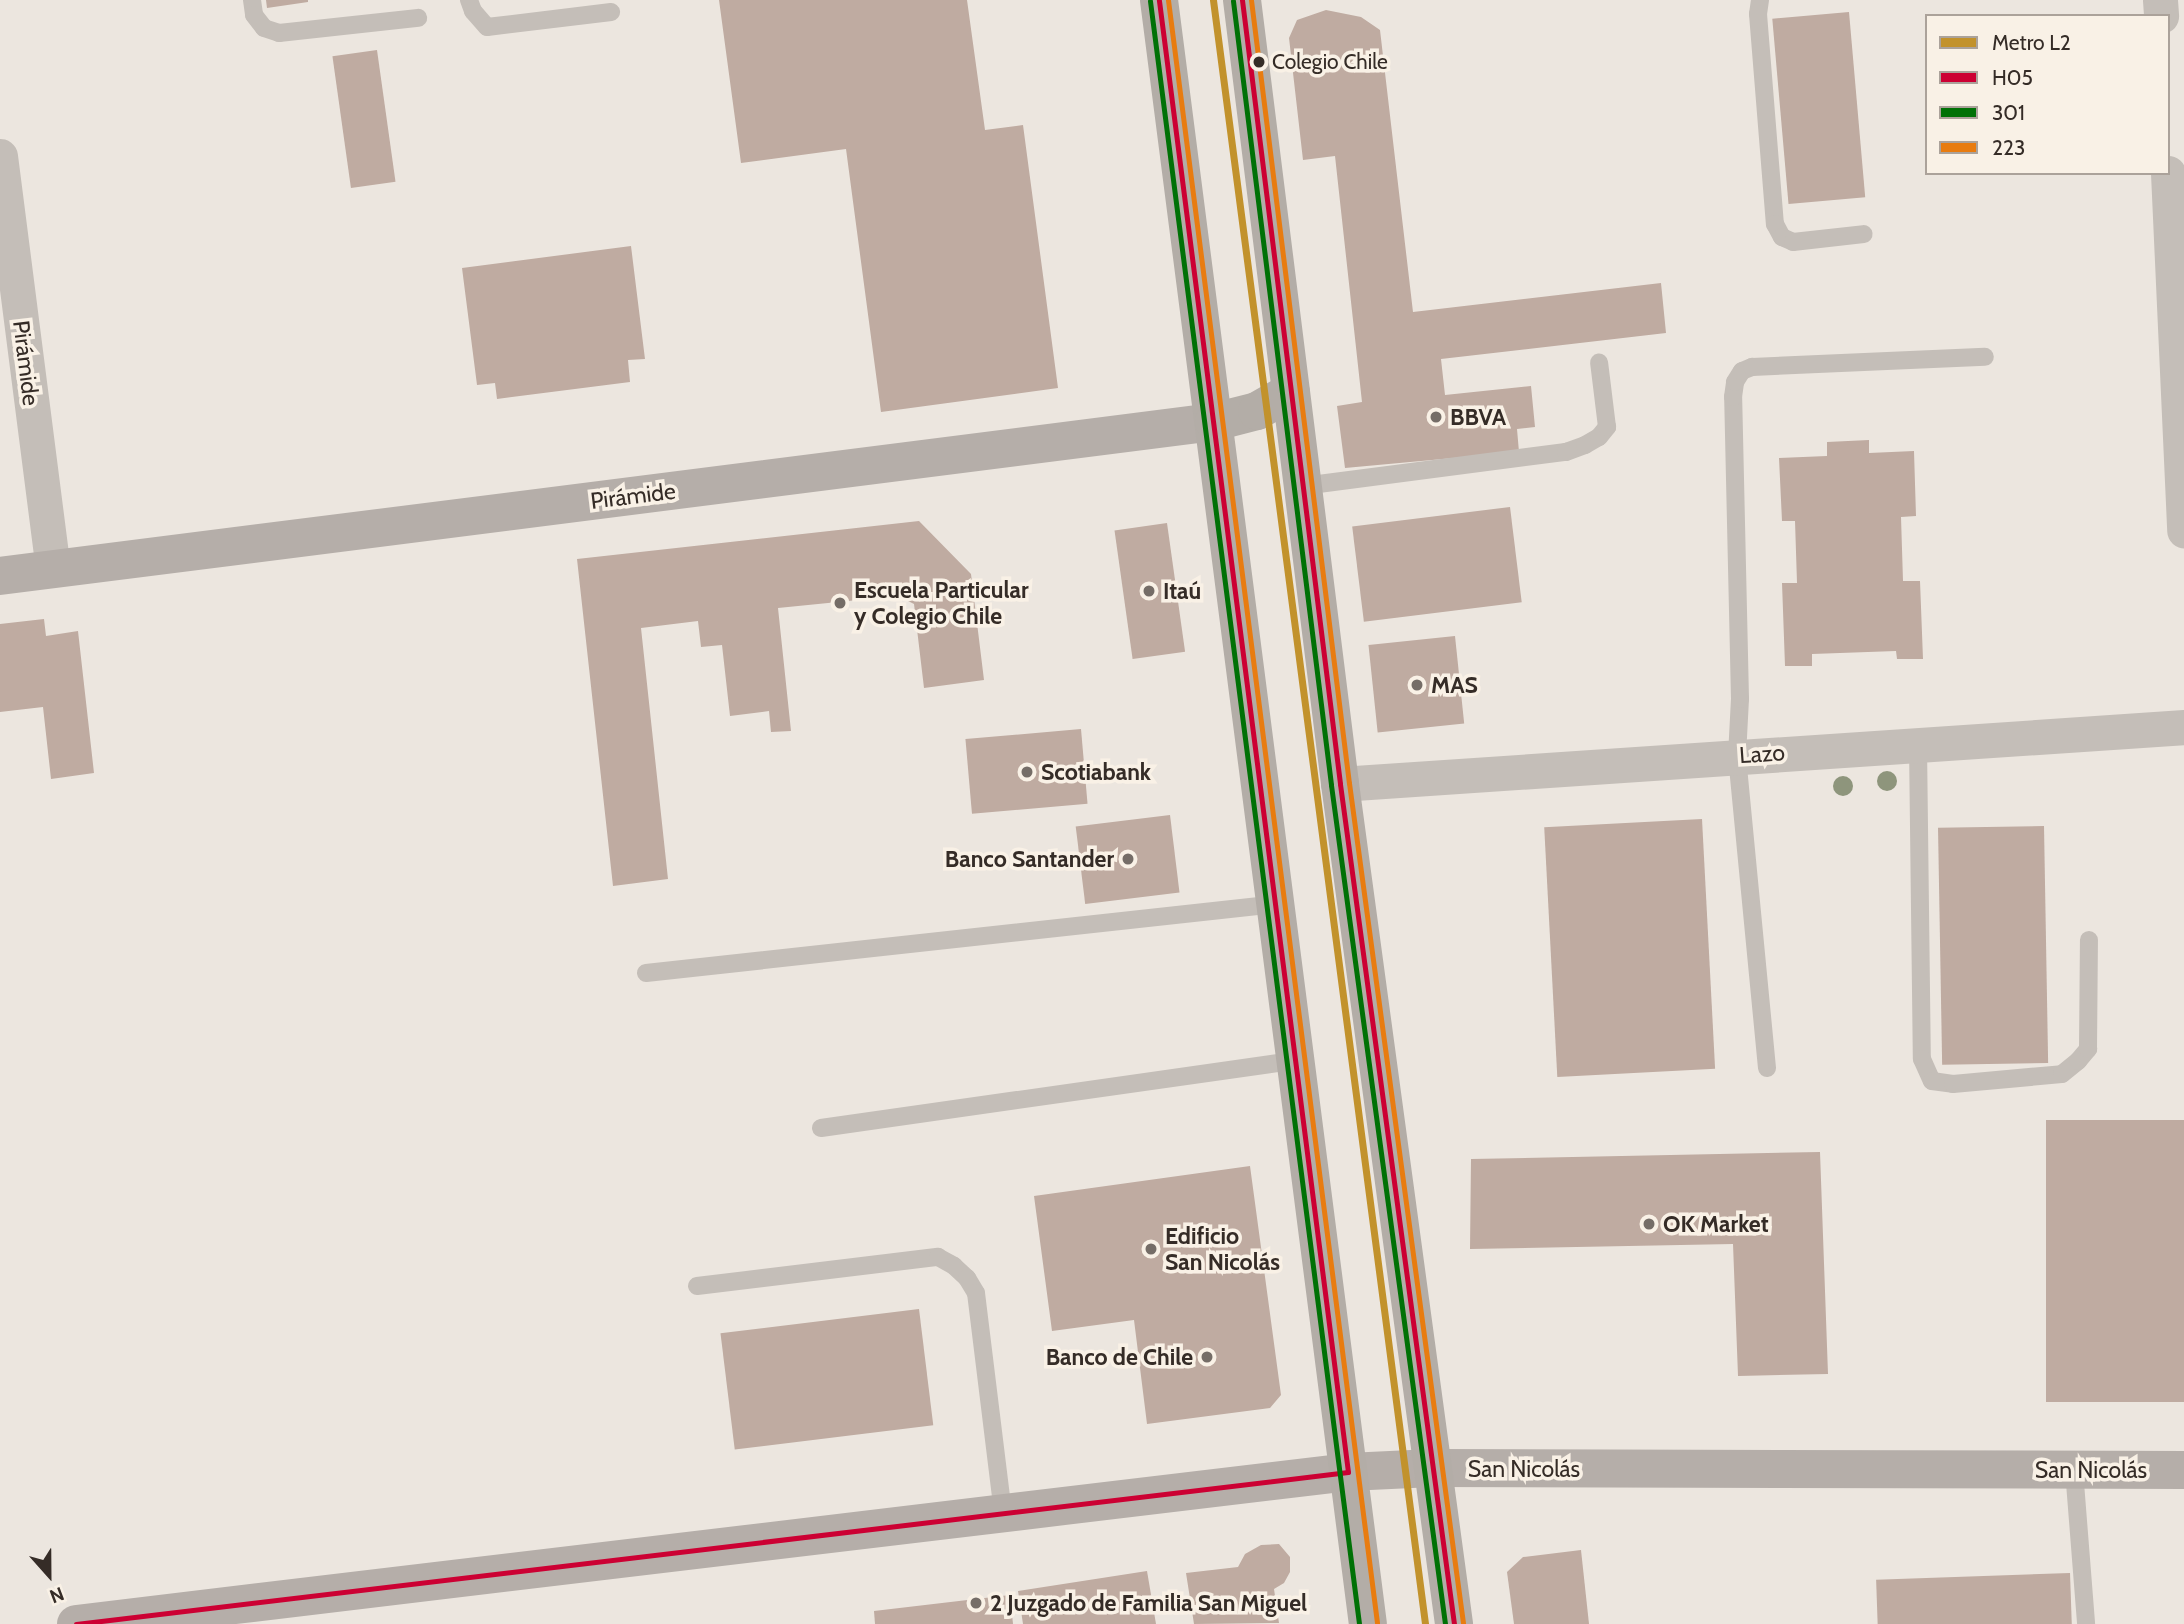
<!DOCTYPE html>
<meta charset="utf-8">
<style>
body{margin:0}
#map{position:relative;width:2184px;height:1624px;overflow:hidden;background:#ece6df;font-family:Cabin,sans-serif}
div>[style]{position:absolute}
.building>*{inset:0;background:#bfaba1;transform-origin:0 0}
.lane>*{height:18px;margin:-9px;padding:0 9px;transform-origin:9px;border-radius:9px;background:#c4beb8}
.street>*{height:35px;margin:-17.5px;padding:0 17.5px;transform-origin:17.5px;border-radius:17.5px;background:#c4beb8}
.secondary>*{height:38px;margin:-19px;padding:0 19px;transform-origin:19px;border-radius:19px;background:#b5aea9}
.primary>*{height:38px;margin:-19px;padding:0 19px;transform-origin:19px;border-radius:19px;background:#b3ada7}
.bus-1>*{height:5px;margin:-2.5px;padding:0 2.5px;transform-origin:2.5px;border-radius:2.5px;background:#c03}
.bus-2>*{height:5px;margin:-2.5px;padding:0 2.5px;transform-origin:2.5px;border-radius:2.5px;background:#007106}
.bus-3>*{height:5px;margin:-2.5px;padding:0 2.5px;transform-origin:2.5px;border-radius:2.5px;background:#e87c10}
.metro-1>*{height:7px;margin:-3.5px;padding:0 3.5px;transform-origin:3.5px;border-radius:3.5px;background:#c2922c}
.trees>*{width:20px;height:20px;margin:-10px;border-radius:50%;background:#8e957c}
.dots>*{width:19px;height:19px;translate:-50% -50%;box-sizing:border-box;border:4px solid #f9f1e6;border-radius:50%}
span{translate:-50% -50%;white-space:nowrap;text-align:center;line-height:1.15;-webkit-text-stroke:7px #f9f1e6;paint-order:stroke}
.bus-label{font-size:21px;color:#352c27}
.left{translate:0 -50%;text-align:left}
.street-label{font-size:23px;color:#352c27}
.poi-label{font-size:23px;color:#352c27;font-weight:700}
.right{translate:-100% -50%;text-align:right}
.legend{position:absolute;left:1925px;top:14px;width:245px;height:161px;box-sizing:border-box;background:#f9f1e6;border:2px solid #aba29a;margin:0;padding:9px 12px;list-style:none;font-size:21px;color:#352c27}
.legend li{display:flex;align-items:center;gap:14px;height:35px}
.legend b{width:35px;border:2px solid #aba29a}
.north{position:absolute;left:14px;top:1540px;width:70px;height:70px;-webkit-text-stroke:5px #f9f1e6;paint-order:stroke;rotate:159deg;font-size:19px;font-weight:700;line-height:28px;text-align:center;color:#352c27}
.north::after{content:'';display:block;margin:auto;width:24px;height:32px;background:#352c27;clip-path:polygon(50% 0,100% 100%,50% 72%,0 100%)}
</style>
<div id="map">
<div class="building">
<i style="clip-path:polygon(266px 0,308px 0,308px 2px,267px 8px)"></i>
<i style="clip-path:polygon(719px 0,967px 0,985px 130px,1023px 125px,1058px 388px,881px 412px,846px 149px,741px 163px)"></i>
<i style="clip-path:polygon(1326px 10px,1361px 17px,1380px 30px,1413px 312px,1661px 283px,1666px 333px,1441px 359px,1445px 395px,1531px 386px,1535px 427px,1517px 429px,1519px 452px,1345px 468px,1337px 406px,1362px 402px,1335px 156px,1303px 160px,1289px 38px,1297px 20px)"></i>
<i style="left:1849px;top:12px;width:186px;height:77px;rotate:85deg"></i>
<i style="left:377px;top:50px;width:133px;height:45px;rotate:82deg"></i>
<i style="clip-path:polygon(631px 246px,645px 359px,628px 360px,630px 382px,497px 399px,495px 383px,477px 385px,462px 268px)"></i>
<i style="clip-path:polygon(1869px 440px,1869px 453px,1914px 451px,1916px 516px,1901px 517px,1903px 581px,1920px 581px,1923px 659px,1897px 659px,1896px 651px,1812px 654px,1812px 666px,1785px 666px,1782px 583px,1797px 583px,1795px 521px,1782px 521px,1779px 458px,1827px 456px,1827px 442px)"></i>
<i style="left:1510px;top:507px;width:96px;height:159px;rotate:83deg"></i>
<i style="clip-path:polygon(919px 521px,971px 574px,984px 680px,924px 688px,914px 604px,898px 596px,778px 608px,791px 731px,771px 732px,769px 711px,730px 716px,722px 645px,701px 647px,698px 621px,641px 628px,668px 879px,613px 886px,577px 559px)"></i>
<i style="left:1167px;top:523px;width:130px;height:53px;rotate:82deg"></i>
<i style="clip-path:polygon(44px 619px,46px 636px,78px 631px,94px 773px,51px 779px,43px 707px,0 712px,0 624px)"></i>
<i style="left:1455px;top:636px;width:88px;height:87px;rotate:84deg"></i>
<i style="left:1081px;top:729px;width:75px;height:116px;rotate:85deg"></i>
<i style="left:1170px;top:815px;width:78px;height:95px;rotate:83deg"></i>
<i style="left:1702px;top:819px;width:250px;height:158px;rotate:87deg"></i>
<i style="left:2044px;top:826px;width:237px;height:106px;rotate:89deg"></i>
<i style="left:2184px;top:1120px;width:282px;height:138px;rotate:90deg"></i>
<i style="clip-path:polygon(1820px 1152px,1828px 1374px,1738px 1376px,1733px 1244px,1470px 1249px,1471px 1159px)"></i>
<i style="clip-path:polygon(1250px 1166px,1281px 1395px,1270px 1408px,1147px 1424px,1134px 1320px,1052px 1331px,1034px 1196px)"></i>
<i style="left:919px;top:1309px;width:117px;height:200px;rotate:83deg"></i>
<i style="clip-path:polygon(1279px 1544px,1290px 1557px,1290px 1572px,1284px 1583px,1274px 1589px,1279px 1623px,1194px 1624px,1186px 1573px,1238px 1567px,1245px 1554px,1261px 1545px)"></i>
<i style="clip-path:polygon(1581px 1550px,1589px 1624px,1514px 1624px,1507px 1572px,1523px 1557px)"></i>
<i style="clip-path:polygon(1147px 1571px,1156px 1624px,1023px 1624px,1018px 1591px)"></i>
<i style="left:2070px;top:1573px;width:51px;height:194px;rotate:88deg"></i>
<i style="clip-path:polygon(1010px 1595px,1013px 1624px,875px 1624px,874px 1611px)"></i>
</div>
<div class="lane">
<i style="left:252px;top:0;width:15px;rotate:82deg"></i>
<i style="left:254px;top:15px;width:16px;rotate:52deg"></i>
<i style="left:264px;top:28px;width:16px;rotate:18deg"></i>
<i style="left:279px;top:33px;width:140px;rotate:-6.2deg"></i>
<i style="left:469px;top:0;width:12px;rotate:70deg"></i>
<i style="left:473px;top:11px;width:21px;rotate:49deg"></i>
<i style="left:487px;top:27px;width:125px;rotate:-6.9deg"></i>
<i style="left:1760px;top:0;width:14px;rotate:98deg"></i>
<i style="left:1758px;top:14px;width:211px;rotate:85.4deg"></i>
<i style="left:1775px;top:224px;width:15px;rotate:62deg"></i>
<i style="left:1782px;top:237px;width:12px;rotate:24deg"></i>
<i style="left:1793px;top:242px;width:71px;rotate:-6.4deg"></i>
<i style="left:1303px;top:486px;width:265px;rotate:-7.4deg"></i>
<i style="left:1566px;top:452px;width:20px;rotate:-20deg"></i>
<i style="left:1585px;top:445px;width:16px;rotate:-30deg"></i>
<i style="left:1599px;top:437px;width:13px;rotate:-51deg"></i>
<i style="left:1607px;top:427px;width:65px;rotate:-97deg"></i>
<i style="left:1918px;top:745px;width:314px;rotate:89.3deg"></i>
<i style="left:1922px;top:1059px;width:24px;rotate:66deg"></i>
<i style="left:1932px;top:1081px;width:21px;rotate:8deg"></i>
<i style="left:1953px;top:1084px;width:109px;rotate:-5.2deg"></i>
<i style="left:2062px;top:1074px;width:21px;rotate:-39deg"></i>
<i style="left:2078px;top:1061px;width:16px;rotate:-50deg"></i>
<i style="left:2088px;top:1049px;width:109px;rotate:-89.5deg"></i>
<i style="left:646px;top:973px;width:634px;rotate:-6.25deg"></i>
<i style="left:1767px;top:1068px;width:313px;rotate:-95.5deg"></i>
<i style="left:1737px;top:756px;width:57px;rotate:-87deg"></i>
<i style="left:1740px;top:699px;width:302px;rotate:-91.3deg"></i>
<i style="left:1733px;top:397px;width:15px;rotate:-82deg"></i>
<i style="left:1735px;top:382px;width:13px;rotate:-58deg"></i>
<i style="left:1742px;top:371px;width:11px;rotate:-22deg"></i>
<i style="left:1752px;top:367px;width:233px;rotate:-2.5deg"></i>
<i style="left:821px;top:1128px;width:480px;rotate:-8.1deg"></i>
<i style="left:697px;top:1286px;width:243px;rotate:-6.9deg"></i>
<i style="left:938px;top:1257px;width:18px;rotate:29deg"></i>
<i style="left:954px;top:1266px;width:18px;rotate:43deg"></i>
<i style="left:967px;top:1278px;width:17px;rotate:59deg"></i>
<i style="left:976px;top:1293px;width:222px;rotate:83deg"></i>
<i style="left:2074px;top:1470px;width:154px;rotate:85.5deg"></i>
</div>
<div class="street">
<i style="left:2160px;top:0;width:16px;rotate:86deg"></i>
<i style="left:0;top:156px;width:416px;rotate:82.7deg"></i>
<i style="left:2168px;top:173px;width:358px;rotate:87.4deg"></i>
<i style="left:1340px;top:784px;width:846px;rotate:-3.86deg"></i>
</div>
<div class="secondary">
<i style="left:0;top:576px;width:1224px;rotate:-7.23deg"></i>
<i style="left:76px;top:1624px;width:1281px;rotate:-6.81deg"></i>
<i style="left:1348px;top:1472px;width:85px;rotate:-2.7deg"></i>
<i style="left:1433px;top:1468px;width:751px;rotate:0.15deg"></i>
</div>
<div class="primary">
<i style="left:1159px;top:0;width:1637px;rotate:82.67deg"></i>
<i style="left:1242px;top:0;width:790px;rotate:82.87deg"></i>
<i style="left:1340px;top:784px;width:848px;rotate:82.27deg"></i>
<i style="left:1214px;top:422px;width:44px;rotate:-14.3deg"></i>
<i style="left:1257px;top:411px;width:39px;rotate:-30deg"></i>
</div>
<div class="bus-1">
<i style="left:1242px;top:0;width:790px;rotate:82.87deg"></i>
<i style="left:1340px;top:784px;width:848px;rotate:82.27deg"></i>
<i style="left:76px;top:1624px;width:1281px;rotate:-6.81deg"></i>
<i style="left:1348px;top:1472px;width:1484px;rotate:-97.32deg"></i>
</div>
<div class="bus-2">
<i style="left:1150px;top:1px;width:1636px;rotate:82.66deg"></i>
<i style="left:1233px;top:1px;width:790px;rotate:82.87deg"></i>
<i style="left:1331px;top:785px;width:847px;rotate:82.26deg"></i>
</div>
<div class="bus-3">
<i style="left:1168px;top:0;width:1636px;rotate:82.66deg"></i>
<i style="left:1251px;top:0;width:789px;rotate:82.87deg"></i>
<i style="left:1349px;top:783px;width:848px;rotate:82.27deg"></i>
</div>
<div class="metro-1">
<i style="left:1213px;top:0;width:1638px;rotate:82.56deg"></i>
</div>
<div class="trees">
<i style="left:1887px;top:781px"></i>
<i style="left:1843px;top:786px"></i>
</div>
<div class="dots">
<i style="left:1259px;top:62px;background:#352c27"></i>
<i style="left:1436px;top:417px;background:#756d67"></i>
<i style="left:1149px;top:591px;background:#756d67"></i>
<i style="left:840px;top:603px;background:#756d67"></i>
<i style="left:1417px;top:685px;background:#756d67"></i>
<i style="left:1027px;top:772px;background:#756d67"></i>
<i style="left:1128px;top:859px;background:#756d67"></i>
<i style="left:1649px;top:1224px;background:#756d67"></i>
<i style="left:1151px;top:1249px;background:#756d67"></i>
<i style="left:1207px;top:1357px;background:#756d67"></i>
<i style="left:976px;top:1603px;background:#756d67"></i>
</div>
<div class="bus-label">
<span class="left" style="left:1272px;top:62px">Colegio Chile</span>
</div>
<div class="street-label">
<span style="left:26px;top:363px;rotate:83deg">Pirámide</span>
<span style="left:633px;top:496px;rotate:-7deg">Pirámide</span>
<span style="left:1762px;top:754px;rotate:-4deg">Lazo</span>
<span style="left:1524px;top:1469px">San Nicolás</span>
<span style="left:2091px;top:1470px">San Nicolás</span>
</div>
<div class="poi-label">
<span class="left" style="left:1450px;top:417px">BBVA</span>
<span class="left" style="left:854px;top:603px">Escuela Particular<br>y Colegio Chile</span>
<span class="left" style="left:1163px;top:591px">Itaú</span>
<span class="left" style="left:1431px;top:685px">MAS</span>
<span class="left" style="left:1041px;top:772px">Scotiabank</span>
<span class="right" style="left:1114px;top:859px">Banco Santander</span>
<span class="left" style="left:1663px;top:1224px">OK Market</span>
<span class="left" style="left:1165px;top:1249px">Edificio<br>San Nicolás</span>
<span class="right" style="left:1193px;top:1357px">Banco de Chile</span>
<span class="left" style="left:990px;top:1603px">2 Juzgado de Familia San Miguel</span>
</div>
<ul class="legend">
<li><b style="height:9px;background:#c2922c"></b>Metro L2</li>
<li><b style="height:9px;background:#c03"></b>H05</li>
<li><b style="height:9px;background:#007106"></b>301</li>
<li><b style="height:9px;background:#e87c10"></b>223</li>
</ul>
<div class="north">N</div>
</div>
